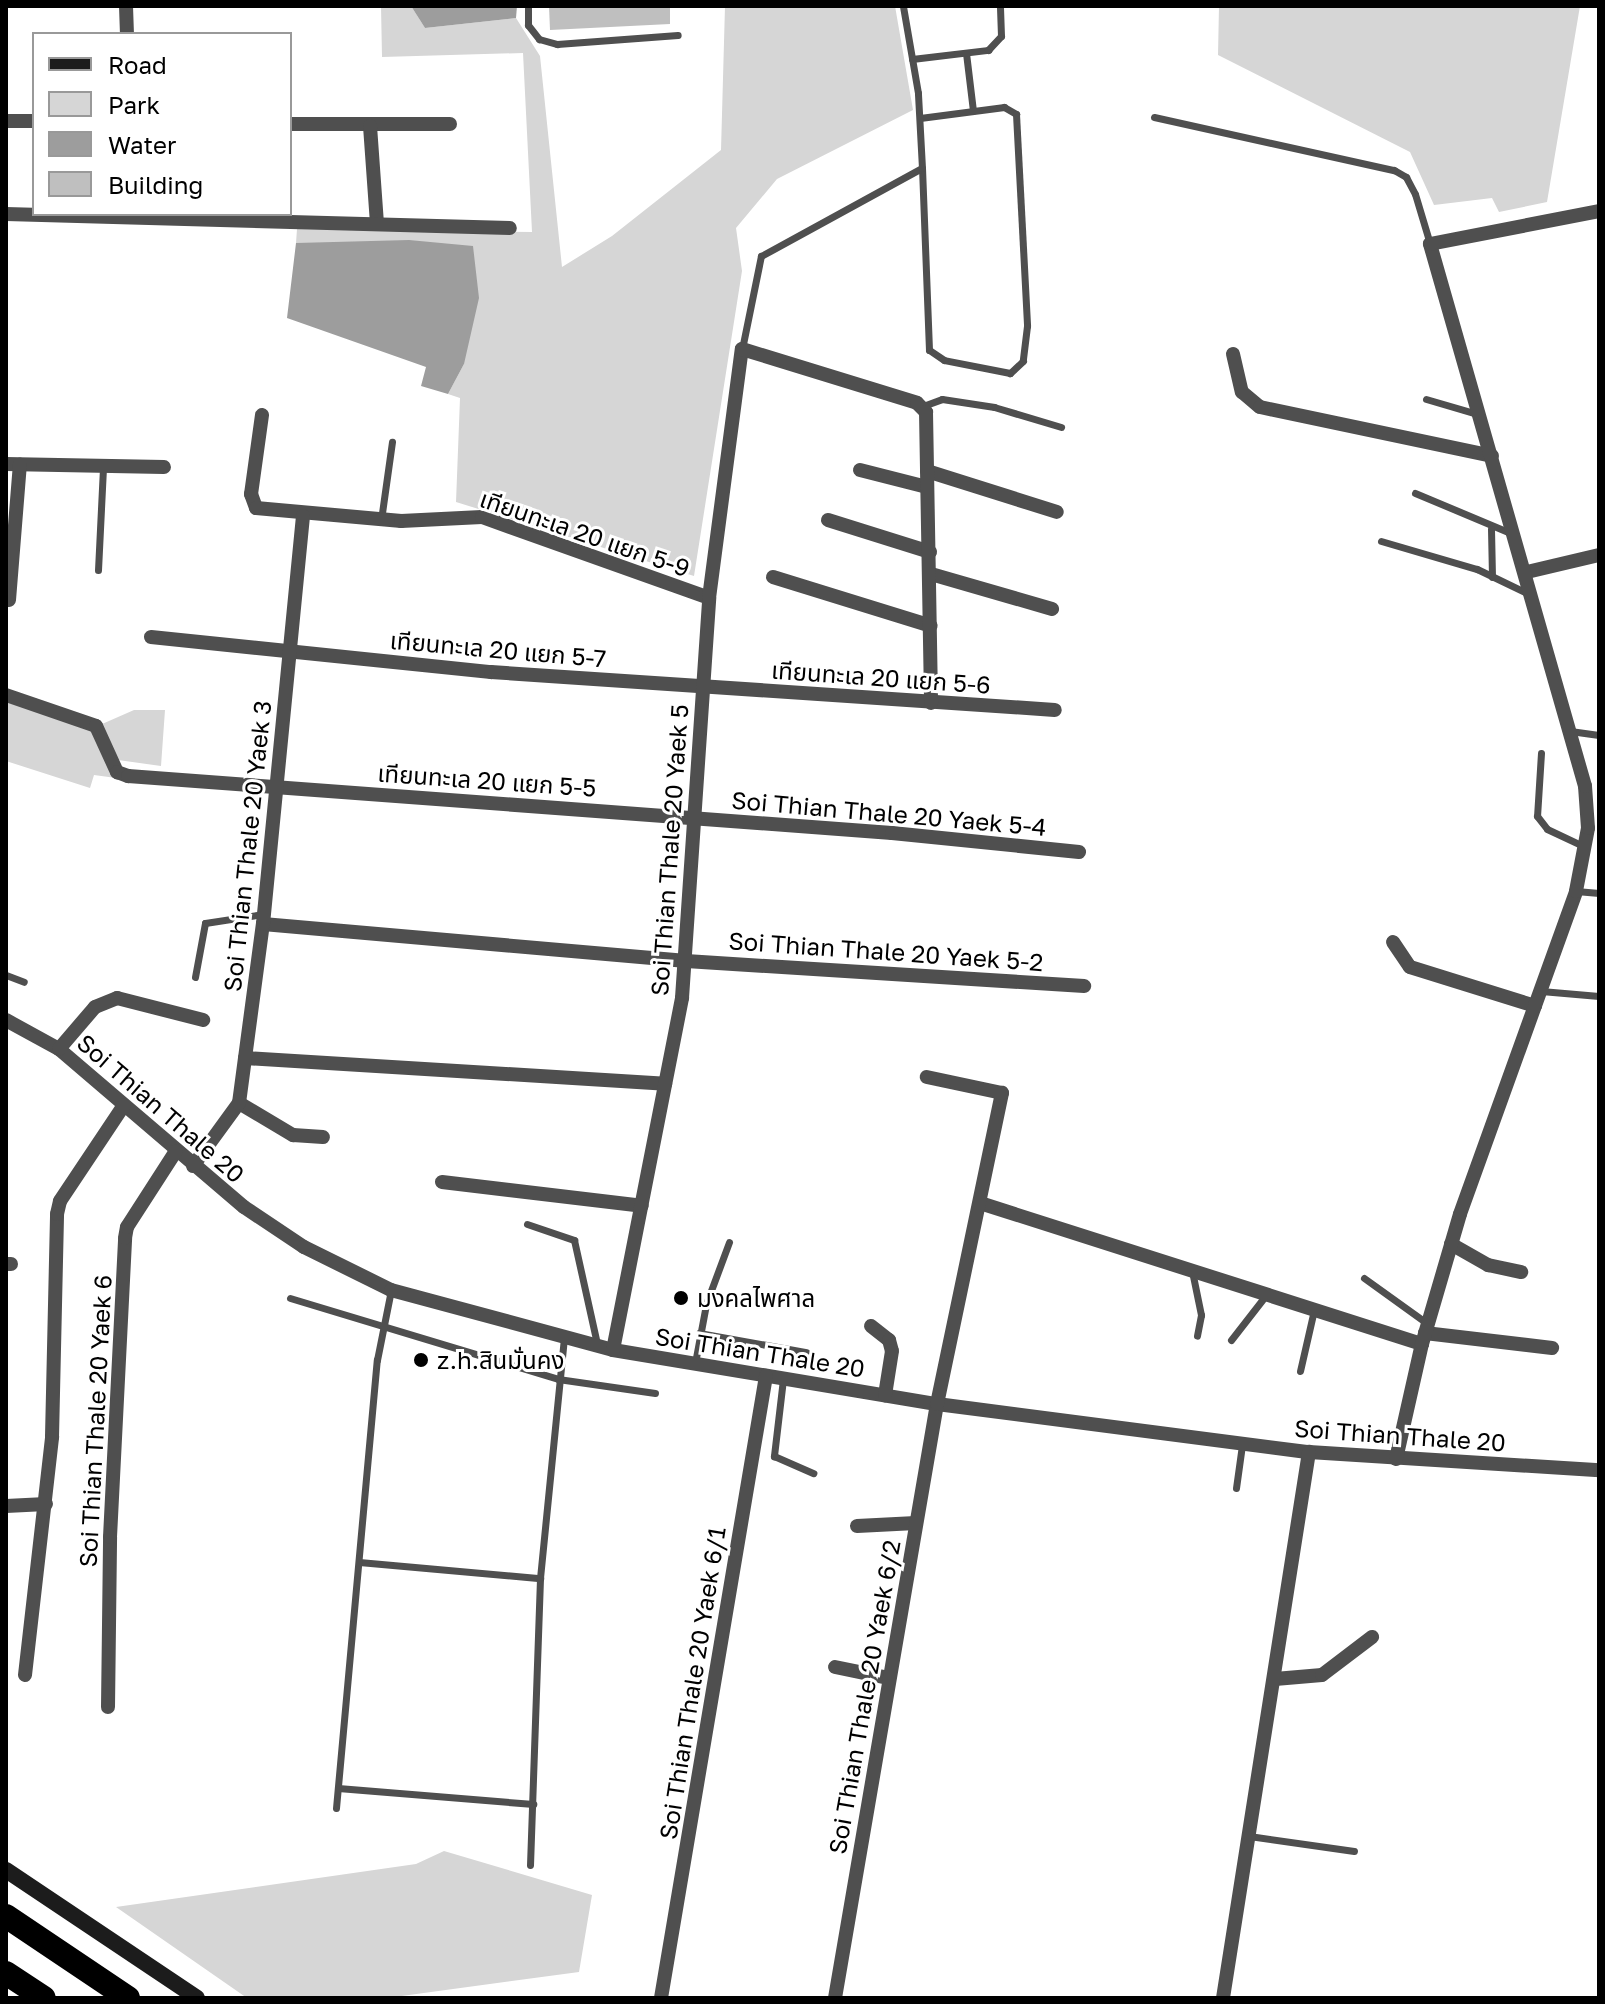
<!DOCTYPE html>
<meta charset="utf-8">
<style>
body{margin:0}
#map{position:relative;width:1605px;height:2004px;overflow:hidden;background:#fff;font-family:"Golos Text","Noto Sans Thai",sans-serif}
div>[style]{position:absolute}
.green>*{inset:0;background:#d6d6d6}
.water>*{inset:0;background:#9d9d9d}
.building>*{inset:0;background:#bfbfbf}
.lane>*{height:7px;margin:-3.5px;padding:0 3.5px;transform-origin:3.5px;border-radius:3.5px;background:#4f4f4f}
.street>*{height:14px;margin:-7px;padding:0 7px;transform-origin:7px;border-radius:7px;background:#4f4f4f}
.secondary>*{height:16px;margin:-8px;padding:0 8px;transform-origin:8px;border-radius:8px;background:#1c1c1c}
.highway>*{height:24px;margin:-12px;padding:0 12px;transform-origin:12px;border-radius:12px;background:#000}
.dots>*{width:22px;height:22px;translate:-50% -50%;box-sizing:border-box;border:4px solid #fff;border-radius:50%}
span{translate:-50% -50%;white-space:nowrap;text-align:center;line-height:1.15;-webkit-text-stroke:6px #fff;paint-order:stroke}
.street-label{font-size:24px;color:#000}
.poi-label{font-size:24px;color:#000}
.left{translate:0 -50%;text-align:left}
.frame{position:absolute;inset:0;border:8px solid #000;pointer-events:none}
.legend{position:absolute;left:32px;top:32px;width:260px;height:184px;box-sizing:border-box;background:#fff;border:2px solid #999;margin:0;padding:10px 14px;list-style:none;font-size:24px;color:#000}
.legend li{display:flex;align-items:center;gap:16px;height:40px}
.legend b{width:40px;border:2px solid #999}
</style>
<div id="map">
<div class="green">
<i style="clip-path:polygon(381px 6px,411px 6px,425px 28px,516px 18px,540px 56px,562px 267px,612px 236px,721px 150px,725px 6px,895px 6px,913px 110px,777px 179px,736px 228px,742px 271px,694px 576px,456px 502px,460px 398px,448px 394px,464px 364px,350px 245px,296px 243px,297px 229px,532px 232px,523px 53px,382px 57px)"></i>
<i style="clip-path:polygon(1219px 6px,1580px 6px,1547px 202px,1499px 212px,1492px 198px,1434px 205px,1410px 152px,1218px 55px)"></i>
<i style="clip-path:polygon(6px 702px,93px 728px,134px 710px,165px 710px,161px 766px,118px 760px,116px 778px,94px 775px,90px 788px,6px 761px)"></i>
<i style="clip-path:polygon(444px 1851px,592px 1895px,579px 1972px,387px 1998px,247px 1998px,116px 1907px,416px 1864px)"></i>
</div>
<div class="water">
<i style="clip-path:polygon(411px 6px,517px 6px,516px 18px,425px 28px)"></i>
<i style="clip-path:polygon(409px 240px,473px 246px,479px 298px,464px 364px,448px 394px,421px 386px,426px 367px,287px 318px,296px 243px)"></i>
</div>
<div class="building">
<i style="clip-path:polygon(549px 6px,670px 6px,670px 24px,550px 30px)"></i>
</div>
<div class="lane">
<i style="left:528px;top:6px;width:19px;rotate:90deg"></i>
<i style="left:528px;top:25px;width:18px;rotate:52deg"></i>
<i style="left:539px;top:39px;width:19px;rotate:16deg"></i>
<i style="left:557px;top:44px;width:121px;rotate:-4.3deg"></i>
<i style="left:966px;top:53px;width:58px;rotate:83.1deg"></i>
<i style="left:912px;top:59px;width:77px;rotate:-6.8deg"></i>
<i style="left:988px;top:50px;width:19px;rotate:-47deg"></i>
<i style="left:1001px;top:36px;width:30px;rotate:-92deg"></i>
<i style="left:1154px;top:117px;width:246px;rotate:12.5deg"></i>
<i style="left:1394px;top:170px;width:14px;rotate:30deg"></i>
<i style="left:1406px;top:177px;width:19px;rotate:62deg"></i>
<i style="left:1415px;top:194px;width:52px;rotate:73.3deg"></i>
<i style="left:920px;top:118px;width:85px;rotate:-7.5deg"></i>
<i style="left:1004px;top:107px;width:14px;rotate:30deg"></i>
<i style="left:1016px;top:114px;width:212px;rotate:87deg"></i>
<i style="left:1027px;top:326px;width:35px;rotate:97deg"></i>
<i style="left:1023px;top:361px;width:18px;rotate:137deg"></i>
<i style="left:1010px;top:373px;width:67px;rotate:-168.9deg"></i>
<i style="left:944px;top:360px;width:18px;rotate:-146deg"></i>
<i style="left:929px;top:350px;width:182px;rotate:-92.2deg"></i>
<i style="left:742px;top:349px;width:95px;rotate:-78.5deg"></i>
<i style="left:761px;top:256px;width:183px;rotate:-28.7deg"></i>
<i style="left:922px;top:168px;width:75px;rotate:-93.1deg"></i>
<i style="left:918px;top:93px;width:88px;rotate:-99.8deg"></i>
<i style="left:1426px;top:399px;width:53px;rotate:16.4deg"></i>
<i style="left:923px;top:406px;width:20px;rotate:-20deg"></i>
<i style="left:942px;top:399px;width:53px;rotate:8.7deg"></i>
<i style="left:994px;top:407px;width:70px;rotate:16.6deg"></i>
<i style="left:1415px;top:493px;width:106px;rotate:22.7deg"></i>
<i style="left:381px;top:520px;width:79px;rotate:-82deg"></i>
<i style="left:1491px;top:529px;width:48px;rotate:88.8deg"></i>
<i style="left:1381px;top:541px;width:100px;rotate:16.3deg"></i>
<i style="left:1477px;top:569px;width:60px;rotate:25.7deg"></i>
<i style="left:98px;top:570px;width:104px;rotate:-87.2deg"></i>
<i style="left:1570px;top:731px;width:29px;rotate:8deg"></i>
<i style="left:1541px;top:753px;width:63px;rotate:93.6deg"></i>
<i style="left:1537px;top:816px;width:16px;rotate:52deg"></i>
<i style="left:1547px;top:829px;width:42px;rotate:25.3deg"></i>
<i style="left:1576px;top:891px;width:23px;rotate:5deg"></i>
<i style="left:6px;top:975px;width:19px;rotate:21deg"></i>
<i style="left:195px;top:977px;width:55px;rotate:-79.5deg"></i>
<i style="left:205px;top:923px;width:59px;rotate:-8.8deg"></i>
<i style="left:1541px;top:991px;width:58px;rotate:4.9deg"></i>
<i style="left:527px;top:1224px;width:50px;rotate:18.8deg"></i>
<i style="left:574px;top:1240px;width:107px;rotate:77.5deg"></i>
<i style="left:1192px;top:1271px;width:45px;rotate:78.4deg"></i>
<i style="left:1201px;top:1315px;width:21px;rotate:101deg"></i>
<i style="left:1364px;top:1278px;width:79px;rotate:35.7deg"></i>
<i style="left:290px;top:1298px;width:280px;rotate:16.8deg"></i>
<i style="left:558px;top:1379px;width:98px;rotate:8.2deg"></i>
<i style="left:699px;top:1333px;width:109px;rotate:10.1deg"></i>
<i style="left:1231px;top:1340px;width:57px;rotate:-52.1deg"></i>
<i style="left:695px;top:1363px;width:60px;rotate:-79.4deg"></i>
<i style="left:706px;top:1304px;width:66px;rotate:-69.6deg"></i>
<i style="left:1300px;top:1371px;width:63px;rotate:-77.1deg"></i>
<i style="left:783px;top:1379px;width:78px;rotate:96.7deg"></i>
<i style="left:774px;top:1456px;width:43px;rotate:23.6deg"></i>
<i style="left:1236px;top:1488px;width:43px;rotate:-82.1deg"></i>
<i style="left:359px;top:1562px;width:182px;rotate:5.1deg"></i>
<i style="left:338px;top:1788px;width:196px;rotate:4.7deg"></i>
<i style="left:336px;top:1808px;width:450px;rotate:-84.8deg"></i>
<i style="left:377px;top:1360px;width:71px;rotate:-78.7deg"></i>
<i style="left:1249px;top:1836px;width:106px;rotate:8.1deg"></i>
<i style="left:530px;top:1865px;width:287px;rotate:-88deg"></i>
<i style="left:540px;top:1578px;width:240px;rotate:-84.3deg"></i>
</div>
<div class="street">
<i style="left:126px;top:6px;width:28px;rotate:88deg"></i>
<i style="left:6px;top:121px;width:28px"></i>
<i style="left:290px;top:124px;width:160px"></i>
<i style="left:370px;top:126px;width:97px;rotate:85.9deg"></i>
<i style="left:6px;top:214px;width:504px;rotate:1.59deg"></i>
<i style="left:1233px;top:354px;width:39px;rotate:77deg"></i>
<i style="left:1242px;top:392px;width:23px;rotate:40deg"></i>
<i style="left:1260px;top:407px;width:237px;rotate:11.9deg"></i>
<i style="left:262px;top:415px;width:80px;rotate:97.9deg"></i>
<i style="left:251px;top:494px;width:15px;rotate:70deg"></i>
<i style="left:256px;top:508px;width:146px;rotate:5.1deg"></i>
<i style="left:401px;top:521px;width:81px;rotate:-2.8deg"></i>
<i style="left:482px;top:517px;width:241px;rotate:19.6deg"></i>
<i style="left:6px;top:464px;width:158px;rotate:1.1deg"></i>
<i style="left:860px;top:470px;width:69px;rotate:14.2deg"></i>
<i style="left:927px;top:471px;width:136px;rotate:17.5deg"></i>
<i style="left:828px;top:520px;width:107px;rotate:17.4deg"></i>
<i style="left:1527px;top:572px;width:74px;rotate:-13.3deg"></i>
<i style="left:931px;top:574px;width:126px;rotate:16.1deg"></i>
<i style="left:773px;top:577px;width:165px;rotate:17.2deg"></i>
<i style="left:9px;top:600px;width:136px;rotate:-85.4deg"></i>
<i style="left:151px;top:637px;width:342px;rotate:5.9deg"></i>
<i style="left:491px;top:672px;width:565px;rotate:3.85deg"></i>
<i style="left:6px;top:695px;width:95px;rotate:19deg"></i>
<i style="left:96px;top:726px;width:51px;rotate:65.5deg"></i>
<i style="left:117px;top:772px;width:12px;rotate:20deg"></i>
<i style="left:128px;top:776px;width:766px;rotate:4.27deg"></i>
<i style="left:892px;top:833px;width:188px;rotate:5.8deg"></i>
<i style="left:263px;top:924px;width:425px;rotate:5deg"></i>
<i style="left:686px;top:961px;width:399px;rotate:3.6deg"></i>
<i style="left:1393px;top:942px;width:30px;rotate:56deg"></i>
<i style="left:1410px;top:967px;width:131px;rotate:17.3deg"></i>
<i style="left:6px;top:1020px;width:60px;rotate:28.7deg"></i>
<i style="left:59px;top:1049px;width:243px;rotate:40.5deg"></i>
<i style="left:244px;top:1207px;width:72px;rotate:33.7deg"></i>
<i style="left:304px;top:1247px;width:97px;rotate:26.3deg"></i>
<i style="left:391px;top:1290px;width:230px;rotate:15.1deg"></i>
<i style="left:613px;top:1350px;width:328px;rotate:9.5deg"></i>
<i style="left:937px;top:1404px;width:375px;rotate:7.4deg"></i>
<i style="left:1309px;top:1452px;width:291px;rotate:3.6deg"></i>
<i style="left:59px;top:1049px;width:55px;rotate:-49.4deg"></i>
<i style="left:95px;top:1007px;width:24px;rotate:-22deg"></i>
<i style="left:117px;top:998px;width:89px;rotate:14.3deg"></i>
<i style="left:245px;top:1058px;width:421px;rotate:3.5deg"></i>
<i style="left:239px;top:1103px;width:63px;rotate:30.7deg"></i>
<i style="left:293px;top:1135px;width:30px;rotate:4deg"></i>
<i style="left:193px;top:1166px;width:78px;rotate:-53.9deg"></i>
<i style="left:239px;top:1103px;width:181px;rotate:-82.4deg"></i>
<i style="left:263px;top:924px;width:410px;rotate:-84.4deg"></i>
<i style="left:442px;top:1182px;width:201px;rotate:6.8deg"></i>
<i style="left:980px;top:1203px;width:464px;rotate:17.7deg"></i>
<i style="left:1451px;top:1244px;width:43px;rotate:29.6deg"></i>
<i style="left:1488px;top:1265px;width:34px;rotate:12deg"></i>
<i style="left:6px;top:1264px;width:5px"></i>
<i style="left:871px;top:1326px;width:23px;rotate:38deg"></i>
<i style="left:889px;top:1340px;width:11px;rotate:75deg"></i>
<i style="left:892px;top:1351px;width:45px;rotate:99deg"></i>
<i style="left:1425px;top:1333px;width:128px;rotate:6.7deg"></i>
<i style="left:613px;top:1350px;width:359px;rotate:-78.9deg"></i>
<i style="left:682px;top:998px;width:401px;rotate:-86.1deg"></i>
<i style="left:709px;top:598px;width:251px;rotate:-82.5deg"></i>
<i style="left:742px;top:349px;width:183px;rotate:17.1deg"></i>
<i style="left:917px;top:403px;width:13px;rotate:45deg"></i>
<i style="left:926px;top:412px;width:291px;rotate:89deg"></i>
<i style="left:1396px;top:1459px;width:118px;rotate:-77.3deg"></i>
<i style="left:1422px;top:1344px;width:135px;rotate:-73.7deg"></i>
<i style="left:1460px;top:1214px;width:343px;rotate:-70.2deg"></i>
<i style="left:1576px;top:891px;width:64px;rotate:-79.2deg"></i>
<i style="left:1588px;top:828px;width:42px;rotate:-94.1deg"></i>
<i style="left:1585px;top:786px;width:564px;rotate:-105.96deg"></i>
<i style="left:1430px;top:244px;width:172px;rotate:-11deg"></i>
<i style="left:6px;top:1506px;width:40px;rotate:-2.9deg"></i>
<i style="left:857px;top:1526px;width:59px;rotate:-2.9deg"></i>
<i style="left:835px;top:1667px;width:54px;rotate:11.7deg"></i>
<i style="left:25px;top:1675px;width:240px;rotate:-83.5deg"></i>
<i style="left:52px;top:1437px;width:223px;rotate:-88.7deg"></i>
<i style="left:57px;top:1214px;width:13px;rotate:-77deg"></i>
<i style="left:60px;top:1201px;width:115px;rotate:-56.3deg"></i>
<i style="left:1275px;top:1679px;width:47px;rotate:-4.9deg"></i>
<i style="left:1322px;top:1675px;width:63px;rotate:-37.2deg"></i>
<i style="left:108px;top:1707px;width:170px;rotate:-89.3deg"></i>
<i style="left:110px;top:1537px;width:299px;rotate:-87.1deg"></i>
<i style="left:125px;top:1238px;width:11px;rotate:-80deg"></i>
<i style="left:127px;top:1227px;width:90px;rotate:-57.2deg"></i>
<i style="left:661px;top:1998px;width:631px;rotate:-80.42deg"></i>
<i style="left:835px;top:1998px;width:603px;rotate:-80.26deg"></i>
<i style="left:937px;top:1404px;width:318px;rotate:-78.2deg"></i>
<i style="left:1002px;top:1093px;width:77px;rotate:-168deg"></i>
<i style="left:1223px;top:1998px;width:553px;rotate:-81.05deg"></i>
</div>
<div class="secondary">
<i style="left:6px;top:1870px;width:230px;rotate:33.8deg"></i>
</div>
<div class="highway">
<i style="left:6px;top:1916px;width:147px;rotate:33.9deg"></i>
<i style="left:6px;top:1973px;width:45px;rotate:33.3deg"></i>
</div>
<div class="dots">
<i style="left:681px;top:1298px;background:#000"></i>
<i style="left:421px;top:1360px;background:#000"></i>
</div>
<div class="street-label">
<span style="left:585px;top:533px;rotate:19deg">เทียนทะเล 20 แยก 5-9</span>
<span style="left:498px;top:649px;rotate:5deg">เทียนทะเล 20 แยก 5-7</span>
<span style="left:881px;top:677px;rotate:4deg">เทียนทะเล 20 แยก 5-6</span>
<span style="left:487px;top:780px;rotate:4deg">เทียนทะเล 20 แยก 5-5</span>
<span style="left:889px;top:813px;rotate:5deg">Soi Thian Thale 20 Yaek 5-4</span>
<span style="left:247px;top:846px;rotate:-84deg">Soi Thian Thale 20 Yaek 3</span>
<span style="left:669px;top:850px;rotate:-86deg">Soi Thian Thale 20 Yaek 5</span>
<span style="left:886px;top:951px;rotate:4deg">Soi Thian Thale 20 Yaek 5-2</span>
<span style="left:161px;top:1108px;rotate:41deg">Soi Thian Thale 20</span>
<span style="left:760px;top:1352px;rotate:9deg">Soi Thian Thale 20</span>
<span style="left:95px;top:1421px;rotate:-87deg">Soi Thian Thale 20 Yaek 6</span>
<span style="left:1400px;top:1435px;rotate:4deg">Soi Thian Thale 20</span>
<span style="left:692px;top:1683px;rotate:-81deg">Soi Thian Thale 20 Yaek 6/1</span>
<span style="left:864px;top:1697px;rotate:-80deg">Soi Thian Thale 20 Yaek 6/2</span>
</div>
<div class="poi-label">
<span class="left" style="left:697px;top:1298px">มงคลไพศาล</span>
<span class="left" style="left:437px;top:1360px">z.h.สินมั่นคง</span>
</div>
<div class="frame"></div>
<ul class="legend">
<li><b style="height:10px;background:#1c1c1c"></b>Road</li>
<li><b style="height:22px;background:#d6d6d6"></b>Park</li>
<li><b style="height:22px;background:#9d9d9d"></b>Water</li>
<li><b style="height:22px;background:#bfbfbf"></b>Building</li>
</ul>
</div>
